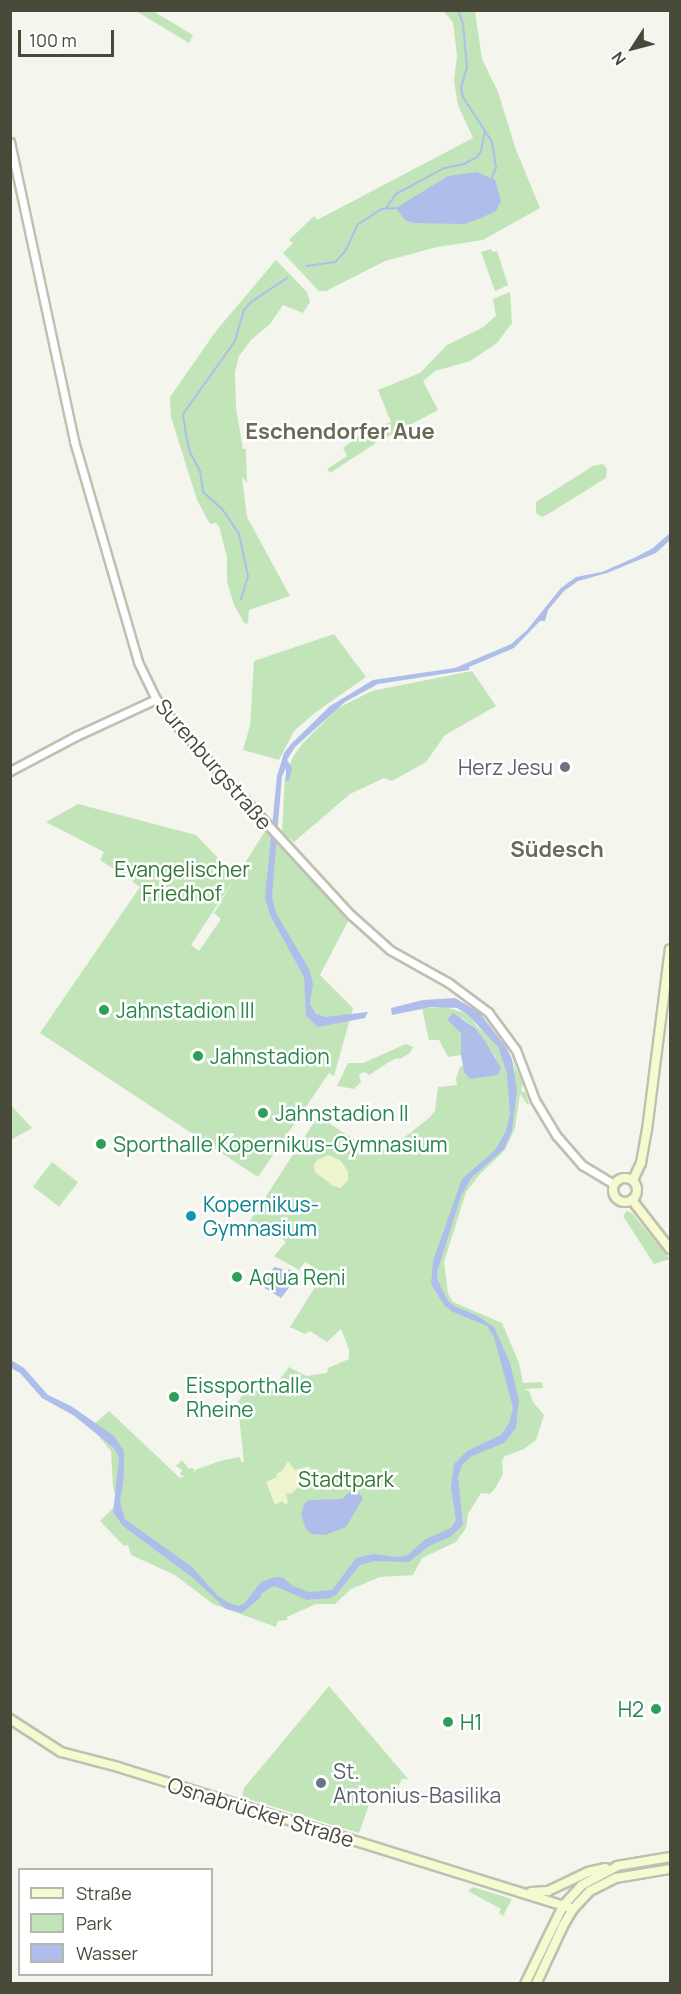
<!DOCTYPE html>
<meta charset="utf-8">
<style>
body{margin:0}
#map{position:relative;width:681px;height:1994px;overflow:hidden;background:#f4f5ed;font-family:Manrope,sans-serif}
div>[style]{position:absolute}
.green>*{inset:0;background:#c1e5b9;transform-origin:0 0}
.sand>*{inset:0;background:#eef4cd}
.water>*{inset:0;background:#afbdeb}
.stream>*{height:2px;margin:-1px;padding:0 1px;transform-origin:1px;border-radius:1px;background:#afbdeb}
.roads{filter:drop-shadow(2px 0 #bfc0b0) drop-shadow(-2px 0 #bfc0b0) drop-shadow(0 2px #bfc0b0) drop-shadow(0 -2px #bfc0b0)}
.tertiary>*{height:7px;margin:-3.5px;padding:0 3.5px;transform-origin:3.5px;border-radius:3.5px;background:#fff}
.secondary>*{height:8px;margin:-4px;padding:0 4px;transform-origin:4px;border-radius:4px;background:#f5fad1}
.secondary>.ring{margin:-4px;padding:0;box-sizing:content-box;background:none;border:8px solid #f5fad1;border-radius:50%}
.dots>*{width:16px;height:16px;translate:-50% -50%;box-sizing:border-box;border:3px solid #fff;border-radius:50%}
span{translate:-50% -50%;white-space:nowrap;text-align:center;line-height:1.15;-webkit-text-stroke:5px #fff;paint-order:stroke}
.street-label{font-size:21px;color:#49493a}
.worship-label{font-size:21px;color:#5b616d}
.right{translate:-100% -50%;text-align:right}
.left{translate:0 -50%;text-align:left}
.park-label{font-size:21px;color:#327732}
.leisure-label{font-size:21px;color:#27864d}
.culture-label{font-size:21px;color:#0d838f}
.neighbourhood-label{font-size:22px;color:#6b6a53;font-weight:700}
.frame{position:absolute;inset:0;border:12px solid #49493a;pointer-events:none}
.legend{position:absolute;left:18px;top:1868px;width:195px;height:108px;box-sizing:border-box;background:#fff;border:2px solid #b6b6b0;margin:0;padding:8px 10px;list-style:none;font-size:18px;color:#49493a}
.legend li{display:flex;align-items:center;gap:12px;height:30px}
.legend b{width:30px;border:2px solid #b6b6b0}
.north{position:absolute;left:603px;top:18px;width:60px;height:60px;-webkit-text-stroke:4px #fff;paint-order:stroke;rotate:234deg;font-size:16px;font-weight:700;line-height:24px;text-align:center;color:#49493a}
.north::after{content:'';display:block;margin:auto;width:21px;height:27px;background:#49493a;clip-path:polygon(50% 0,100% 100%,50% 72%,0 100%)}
.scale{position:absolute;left:18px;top:30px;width:96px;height:27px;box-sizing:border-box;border:3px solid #49493a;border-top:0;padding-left:8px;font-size:18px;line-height:21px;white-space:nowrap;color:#49493a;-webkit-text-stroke:4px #fff;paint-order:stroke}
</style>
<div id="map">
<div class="green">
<i style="clip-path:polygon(136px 11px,153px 11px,193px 35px,189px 43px)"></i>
<i style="clip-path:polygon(443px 11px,475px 11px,482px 59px,498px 92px,516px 150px,540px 208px,483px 240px,437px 247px,385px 261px,326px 291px,319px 291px,283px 253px,293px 243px,289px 240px,312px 218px,315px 216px,317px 220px,473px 138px,458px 105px,454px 81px,457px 56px,453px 22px)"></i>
<i style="clip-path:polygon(491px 249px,493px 252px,497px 251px,508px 285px,495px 291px,481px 252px)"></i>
<i style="clip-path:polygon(276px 260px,307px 292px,310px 302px,303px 313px,283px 305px,270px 324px,251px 340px,239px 356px,235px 372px,236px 408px,243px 449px,246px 449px,247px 483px,242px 477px,247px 517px,290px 596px,249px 610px,248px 623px,245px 624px,234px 605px,227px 582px,227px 557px,219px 526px,216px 523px,210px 524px,197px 500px,171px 417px,170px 397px,216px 331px)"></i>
<i style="clip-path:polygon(510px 292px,512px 323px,497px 343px,470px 361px,435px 371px,423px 381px,438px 410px,387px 437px,374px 434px,371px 430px,391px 422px,378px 390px,420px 373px,447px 345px,482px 328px,496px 316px,493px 299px)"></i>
<i style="clip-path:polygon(364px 432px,376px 443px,330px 473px,327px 469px,347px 456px,343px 448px)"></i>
<i style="clip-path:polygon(603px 464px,607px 469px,606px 478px,550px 513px,542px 517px,536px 513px,536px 502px,593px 466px)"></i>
<i style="clip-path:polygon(334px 634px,366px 677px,316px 712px,294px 731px,279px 760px,243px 750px,250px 726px,254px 661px)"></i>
<i style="clip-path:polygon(472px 671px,496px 706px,445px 735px,426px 762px,392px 781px,384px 778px,350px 794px,294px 842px,282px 832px,285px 776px,293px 757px,302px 744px,338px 708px,372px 691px)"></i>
<i style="clip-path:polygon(evenodd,78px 804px,196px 835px,236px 877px,267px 828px,348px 921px,320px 975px,353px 1008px,334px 1076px,329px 1073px,258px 1177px,40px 1033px,140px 887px,100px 860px,104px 852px,46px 822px,78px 804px,235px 878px,214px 913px,221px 919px,199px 951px,191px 945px,235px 878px)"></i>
<i style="clip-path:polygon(446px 1007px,468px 1014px,477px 1027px,490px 1036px,498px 1047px,507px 1074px,515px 1071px,512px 1059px,523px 1084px,521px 1091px,525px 1092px,529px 1103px,528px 1105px,520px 1094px,515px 1128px,505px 1150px,480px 1174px,466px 1192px,444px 1262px,448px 1294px,453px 1302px,502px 1323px,519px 1363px,523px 1383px,542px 1382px,543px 1388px,524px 1389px,529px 1391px,533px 1402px,544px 1415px,536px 1440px,524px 1449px,505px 1456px,502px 1461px,503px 1474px,496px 1487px,490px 1494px,481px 1493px,468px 1514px,466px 1528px,456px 1542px,422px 1558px,413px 1575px,380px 1577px,351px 1589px,335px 1604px,316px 1604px,287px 1617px,287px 1620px,278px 1621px,276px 1627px,213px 1604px,175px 1575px,131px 1555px,128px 1545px,124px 1546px,100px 1521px,114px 1507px,123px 1526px,113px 1486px,111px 1451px,91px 1427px,109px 1411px,180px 1478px,184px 1476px,180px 1475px,182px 1470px,176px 1466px,182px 1460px,189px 1469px,193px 1468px,195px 1474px,195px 1470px,220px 1461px,240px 1457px,241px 1462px,244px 1462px,239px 1415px,242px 1410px,238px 1402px,245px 1391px,272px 1390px,289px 1367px,306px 1376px,327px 1373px,328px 1368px,349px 1359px,349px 1349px,341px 1329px,327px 1342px,310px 1331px,305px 1334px,290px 1327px,324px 1273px,305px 1262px,299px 1270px,274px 1256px,286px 1242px,267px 1227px,263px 1233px,248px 1224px,318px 1116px,370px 1150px,375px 1148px,387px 1151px,429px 1118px,435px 1111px,438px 1087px,457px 1085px,456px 1078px,460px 1067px,463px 1065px,464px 1072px,496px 1058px,475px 1028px,462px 1018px,449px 1022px,458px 1027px,461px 1033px,461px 1055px,448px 1057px,439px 1040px,429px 1040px,422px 1008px)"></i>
<i style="clip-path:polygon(406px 1044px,413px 1047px,410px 1053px,400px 1059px,397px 1058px,389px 1062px,369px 1075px,365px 1072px,359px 1074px,361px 1082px,354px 1089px,337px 1086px,348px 1063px,363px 1063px)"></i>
<i style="clip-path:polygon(10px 1104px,32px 1128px,11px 1140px,10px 1140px)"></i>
<i style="left:52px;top:1162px;width:33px;height:31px;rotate:38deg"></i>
<i style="clip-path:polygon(627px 1211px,632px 1213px,670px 1259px,654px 1264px,623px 1216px)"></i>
<i style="clip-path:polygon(329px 1686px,408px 1779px,402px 1779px,395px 1793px,388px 1789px,373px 1793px,359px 1833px,242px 1797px,244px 1788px)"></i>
<i style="clip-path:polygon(473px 1887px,512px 1899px,503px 1916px,499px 1913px,501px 1909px,468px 1891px)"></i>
</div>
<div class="sand">
<i style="clip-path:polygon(329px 1155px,341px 1161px,348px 1172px,348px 1180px,341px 1188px,333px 1186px,315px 1172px,314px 1165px,317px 1160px)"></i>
<i style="clip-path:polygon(288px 1461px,295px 1470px,309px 1466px,314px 1475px,313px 1481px,298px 1487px,291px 1494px,286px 1493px,288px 1502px,286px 1505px,282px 1501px,275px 1505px,266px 1482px,277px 1477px,276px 1474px,282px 1471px)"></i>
</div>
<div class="water">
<i style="clip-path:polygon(477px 172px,495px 180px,501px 201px,496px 211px,481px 218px,465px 224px,413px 223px,405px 220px,396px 208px,448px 176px)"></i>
<i style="clip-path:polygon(670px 533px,670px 540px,656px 553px,607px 573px,578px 581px,564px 591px,548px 610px,545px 621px,540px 621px,514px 648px,469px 667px,469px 670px,378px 684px,345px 702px,295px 747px,287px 760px,292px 768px,289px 781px,286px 781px,286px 768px,282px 776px,272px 896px,276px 913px,309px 969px,313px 984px,310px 1004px,316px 1014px,325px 1017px,368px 1012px,365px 1018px,318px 1027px,306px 1016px,304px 977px,270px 915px,265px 898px,277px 776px,284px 753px,291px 744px,330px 706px,373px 680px,455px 668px,511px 644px,527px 630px,561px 588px,576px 577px,602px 572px,636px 557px,653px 548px)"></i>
<i style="clip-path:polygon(455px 998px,479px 1012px,506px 1047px,512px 1059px,517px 1090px,512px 1130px,504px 1149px,472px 1177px,461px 1196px,437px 1272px,438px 1281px,448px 1301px,454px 1306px,476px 1315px,494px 1327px,510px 1363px,519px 1401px,516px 1428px,504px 1443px,472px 1456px,462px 1465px,458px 1477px,463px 1525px,450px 1537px,429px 1546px,409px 1562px,374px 1561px,360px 1565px,336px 1595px,330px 1598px,307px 1600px,274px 1586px,262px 1593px,260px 1598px,242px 1613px,226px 1609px,193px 1578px,123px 1526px,113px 1512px,119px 1458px,114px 1448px,73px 1415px,42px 1398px,20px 1373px,11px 1368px,11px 1360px,24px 1368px,48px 1395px,71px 1406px,114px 1436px,124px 1451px,124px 1475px,120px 1502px,125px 1519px,192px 1567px,218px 1596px,229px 1603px,238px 1606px,244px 1604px,261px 1582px,275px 1577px,282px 1577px,293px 1586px,309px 1592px,332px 1590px,356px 1558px,373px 1554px,398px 1557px,408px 1555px,424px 1540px,451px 1528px,456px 1520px,451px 1487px,454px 1464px,467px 1451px,501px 1435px,509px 1423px,513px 1408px,494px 1337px,487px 1326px,453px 1312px,444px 1305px,431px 1284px,433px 1261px,462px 1179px,495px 1150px,506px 1131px,510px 1114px,507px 1074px,498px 1047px,467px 1014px,457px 1008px,431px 1007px,392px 1015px,391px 1008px,423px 1000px)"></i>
<i style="clip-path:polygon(453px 1013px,475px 1028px,485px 1041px,501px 1068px,498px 1075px,470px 1079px,464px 1072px,461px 1055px,461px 1033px,447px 1020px)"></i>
<i style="clip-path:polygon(274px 1267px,283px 1269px,282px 1277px,288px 1275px,286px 1273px,289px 1269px,299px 1275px,281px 1298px,263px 1287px)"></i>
<i style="clip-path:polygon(351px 1491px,359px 1493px,363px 1498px,346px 1527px,325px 1535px,312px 1534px,306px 1529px,301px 1515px,304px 1504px,309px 1500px,342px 1499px)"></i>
</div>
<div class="stream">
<i style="left:458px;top:10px;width:15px;rotate:70deg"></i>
<i style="left:463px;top:24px;width:43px;rotate:84.7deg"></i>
<i style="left:467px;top:67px;width:22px;rotate:106deg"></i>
<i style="left:461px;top:88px;width:9px;rotate:77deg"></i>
<i style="left:463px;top:97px;width:54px;rotate:57.2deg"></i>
<i style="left:492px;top:142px;width:26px;rotate:81deg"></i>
<i style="left:496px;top:168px;width:10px;rotate:114deg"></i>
<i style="left:386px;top:208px;width:17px;rotate:-54deg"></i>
<i style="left:396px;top:194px;width:55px;rotate:-28.4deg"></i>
<i style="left:444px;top:168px;width:20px;rotate:-11deg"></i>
<i style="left:464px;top:164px;width:15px;rotate:-28deg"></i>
<i style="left:477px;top:157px;width:7px;rotate:-56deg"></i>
<i style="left:481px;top:151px;width:21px;rotate:-79deg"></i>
<i style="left:307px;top:266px;width:28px;rotate:-8deg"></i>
<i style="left:335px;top:262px;width:16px;rotate:-47deg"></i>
<i style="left:346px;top:250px;width:27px;rotate:-66deg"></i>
<i style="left:357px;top:225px;width:30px;rotate:-33deg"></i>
<i style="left:382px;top:209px;width:14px;rotate:-4deg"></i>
<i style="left:241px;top:599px;width:24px;rotate:-73deg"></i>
<i style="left:248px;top:576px;width:43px;rotate:-102.1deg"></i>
<i style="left:239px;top:534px;width:30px;rotate:-124deg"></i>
<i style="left:222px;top:509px;width:25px;rotate:-138deg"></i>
<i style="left:203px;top:492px;width:21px;rotate:-98deg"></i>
<i style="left:200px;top:471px;width:21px;rotate:-118deg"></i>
<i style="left:190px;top:452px;width:17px;rotate:-103deg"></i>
<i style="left:186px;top:435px;width:21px;rotate:-98deg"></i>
<i style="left:183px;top:414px;width:90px;rotate:-54.5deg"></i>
<i style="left:235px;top:341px;width:32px;rotate:-74deg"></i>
<i style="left:244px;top:310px;width:11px;rotate:-49deg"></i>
<i style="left:251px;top:302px;width:43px;rotate:-33.7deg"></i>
</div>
<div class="roads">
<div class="tertiary">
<i style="left:10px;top:142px;width:306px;rotate:77.9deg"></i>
<i style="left:74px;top:441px;width:230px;rotate:73.8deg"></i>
<i style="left:138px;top:662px;width:41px;rotate:64.1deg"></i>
<i style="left:156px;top:699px;width:34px;rotate:52deg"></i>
<i style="left:177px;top:726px;width:257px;rotate:47.4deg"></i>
<i style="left:351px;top:915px;width:52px;rotate:41.9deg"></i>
<i style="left:390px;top:950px;width:68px;rotate:29.2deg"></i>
<i style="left:449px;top:983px;width:49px;rotate:36.6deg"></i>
<i style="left:488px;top:1012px;width:47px;rotate:53.6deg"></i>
<i style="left:516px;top:1050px;width:53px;rotate:69.2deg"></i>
<i style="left:535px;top:1100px;width:41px;rotate:59deg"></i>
<i style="left:556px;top:1135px;width:40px;rotate:49deg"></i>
<i style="left:582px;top:1165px;width:37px;rotate:31deg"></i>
<i style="left:10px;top:771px;width:75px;rotate:-27.9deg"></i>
<i style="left:76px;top:736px;width:88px;rotate:-24.8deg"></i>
</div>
<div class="secondary">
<i class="ring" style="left:613px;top:1178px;width:16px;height:16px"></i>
<i style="left:633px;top:1180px;width:19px;rotate:-65deg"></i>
<i style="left:641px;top:1163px;width:34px;rotate:-80deg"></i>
<i style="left:647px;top:1130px;width:182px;rotate:-82.8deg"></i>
<i style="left:632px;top:1200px;width:62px;rotate:52.2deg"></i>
<i style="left:10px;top:1719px;width:61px;rotate:32.9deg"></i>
<i style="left:61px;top:1752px;width:59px;rotate:14.7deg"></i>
<i style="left:118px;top:1767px;width:477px;rotate:17.3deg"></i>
<i style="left:531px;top:1892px;width:17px;rotate:-3deg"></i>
<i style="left:548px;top:1891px;width:44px;rotate:-25.4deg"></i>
<i style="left:588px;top:1872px;width:18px;rotate:-13deg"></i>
<i style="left:525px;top:1984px;width:87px;rotate:-64deg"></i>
<i style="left:563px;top:1906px;width:28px;rotate:-48deg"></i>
<i style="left:582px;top:1885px;width:40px;rotate:-28deg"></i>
<i style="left:617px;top:1866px;width:54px;rotate:-9.6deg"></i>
<i style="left:536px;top:1984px;width:64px;rotate:-65deg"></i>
<i style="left:563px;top:1926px;width:20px;rotate:-60deg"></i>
<i style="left:573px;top:1909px;width:25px;rotate:-47deg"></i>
<i style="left:590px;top:1891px;width:29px;rotate:-27deg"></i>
<i style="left:616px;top:1878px;width:55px;rotate:-9.5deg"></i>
</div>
</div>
<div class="dots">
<i style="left:565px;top:767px;background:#6b7280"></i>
<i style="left:104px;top:1010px;background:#2e9e5b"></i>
<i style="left:198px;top:1056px;background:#2e9e5b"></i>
<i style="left:263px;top:1113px;background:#2e9e5b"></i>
<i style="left:101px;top:1144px;background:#2e9e5b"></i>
<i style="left:191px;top:1216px;background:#0f9aa8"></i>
<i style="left:237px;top:1277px;background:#2e9e5b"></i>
<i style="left:174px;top:1397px;background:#2e9e5b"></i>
<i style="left:656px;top:1709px;background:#2e9e5b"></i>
<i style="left:448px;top:1722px;background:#2e9e5b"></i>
<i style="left:321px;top:1783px;background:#6b7280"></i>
</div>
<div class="street-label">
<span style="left:214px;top:764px;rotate:49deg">Surenburgstraße</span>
<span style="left:261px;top:1812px;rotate:17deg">Osnabrücker Straße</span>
</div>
<div class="worship-label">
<span class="right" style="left:553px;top:767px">Herz Jesu</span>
<span class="left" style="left:333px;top:1783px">St.<br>Antonius-Basilika</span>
</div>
<div class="park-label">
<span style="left:182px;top:881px">Evangelischer<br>Friedhof</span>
<span style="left:346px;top:1479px">Stadtpark</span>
</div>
<div class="leisure-label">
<span class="left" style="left:116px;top:1010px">Jahnstadion III</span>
<span class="left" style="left:210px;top:1056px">Jahnstadion</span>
<span class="left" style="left:275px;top:1113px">Jahnstadion II</span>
<span class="left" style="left:113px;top:1144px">Sporthalle Kopernikus-Gymnasium</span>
<span class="left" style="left:249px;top:1277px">Aqua Reni</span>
<span class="left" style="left:186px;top:1397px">Eissporthalle<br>Rheine</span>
<span class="right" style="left:644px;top:1709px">H2</span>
<span class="left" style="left:460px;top:1722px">H1</span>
</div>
<div class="culture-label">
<span class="left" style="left:203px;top:1216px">Kopernikus-<br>Gymnasium</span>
</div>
<div class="neighbourhood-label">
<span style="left:340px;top:432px">Eschendorfer Aue</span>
<span style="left:557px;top:850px">Südesch</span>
</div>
<div class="frame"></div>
<ul class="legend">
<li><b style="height:8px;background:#f5fad1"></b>Straße</li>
<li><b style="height:16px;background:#c1e5b9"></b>Park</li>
<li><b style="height:16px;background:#afbdeb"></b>Wasser</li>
</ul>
<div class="north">N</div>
<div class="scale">100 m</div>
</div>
